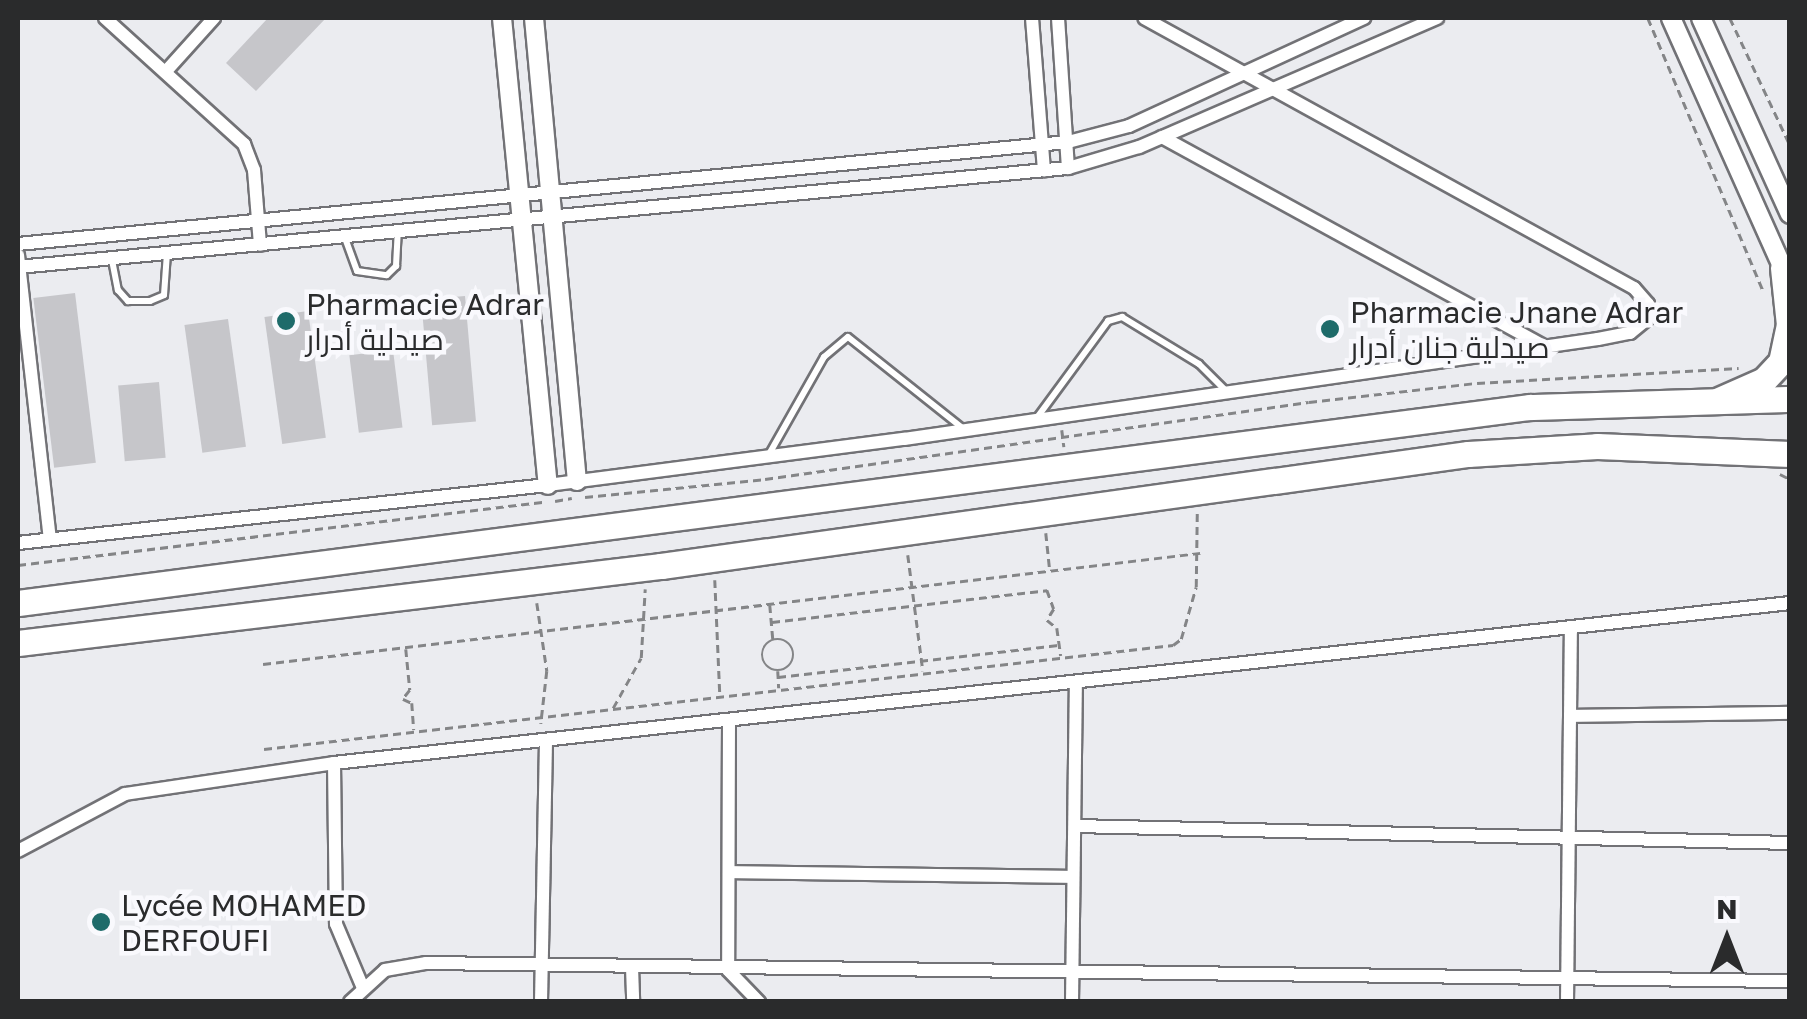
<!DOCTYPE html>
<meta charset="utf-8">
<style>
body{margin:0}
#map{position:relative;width:1807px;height:1019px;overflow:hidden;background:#ebecf0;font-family:"Golos Text",Cairo,sans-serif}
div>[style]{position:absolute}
.building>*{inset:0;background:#c6c6ca;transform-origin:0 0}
.path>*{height:2.5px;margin-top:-1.25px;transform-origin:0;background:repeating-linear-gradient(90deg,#848587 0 8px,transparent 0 13px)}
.path>.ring{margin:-1.25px;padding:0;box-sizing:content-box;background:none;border:2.5px solid #848587;border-radius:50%}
.roads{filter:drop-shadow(2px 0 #727276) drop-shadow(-2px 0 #727276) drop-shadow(0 2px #727276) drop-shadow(0 -2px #727276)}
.lane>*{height:6px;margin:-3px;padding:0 3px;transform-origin:3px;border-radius:3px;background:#fff}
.street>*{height:12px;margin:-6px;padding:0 6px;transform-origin:6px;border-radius:6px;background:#fff}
.secondary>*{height:18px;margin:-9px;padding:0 9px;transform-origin:9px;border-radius:9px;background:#fff}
.highway>*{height:25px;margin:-12.5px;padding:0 12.5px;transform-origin:12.5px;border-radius:12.5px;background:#fff}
.dots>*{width:28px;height:28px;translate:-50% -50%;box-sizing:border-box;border:5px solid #f9f9fd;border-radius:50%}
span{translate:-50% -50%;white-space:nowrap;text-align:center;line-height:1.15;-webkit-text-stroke:9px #f9f9fd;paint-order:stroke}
.poi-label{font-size:30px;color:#2a2b2c}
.left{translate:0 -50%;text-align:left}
.frame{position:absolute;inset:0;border:20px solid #2a2b2c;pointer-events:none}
.north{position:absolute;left:1677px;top:889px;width:100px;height:100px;-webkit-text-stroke:8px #f9f9fd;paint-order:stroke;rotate:0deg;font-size:28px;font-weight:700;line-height:40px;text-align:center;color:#2a2b2c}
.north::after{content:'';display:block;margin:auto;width:35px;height:45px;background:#2a2b2c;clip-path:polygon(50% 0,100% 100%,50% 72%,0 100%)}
</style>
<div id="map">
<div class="building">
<i style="clip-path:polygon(268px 18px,326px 18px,256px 91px,226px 63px)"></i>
<i style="left:75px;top:293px;width:171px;height:42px;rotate:83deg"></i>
<i style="left:465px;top:296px;width:126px;height:44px;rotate:85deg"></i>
<i style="left:308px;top:311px;width:128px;height:44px;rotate:82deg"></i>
<i style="left:228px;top:319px;width:129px;height:44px;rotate:82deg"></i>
<i style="left:393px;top:350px;width:78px;height:44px;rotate:83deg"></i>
<i style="left:159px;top:382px;width:76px;height:41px;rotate:85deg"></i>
</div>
<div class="path">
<i style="left:1648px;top:18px;width:298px;rotate:67.1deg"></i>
<i style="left:1730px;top:18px;width:140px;rotate:64.7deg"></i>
<i style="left:1062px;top:430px;width:17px;rotate:83deg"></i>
<i style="left:1780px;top:474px;width:11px;rotate:27deg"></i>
<i style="left:585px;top:497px;width:181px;rotate:-5.7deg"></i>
<i style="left:765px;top:479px;width:549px;rotate:-8.06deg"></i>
<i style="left:1309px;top:402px;width:169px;rotate:-6.5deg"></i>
<i style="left:1477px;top:383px;width:262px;rotate:-3.3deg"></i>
<i style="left:555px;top:501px;width:17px;rotate:-10deg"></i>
<i style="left:1046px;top:533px;width:37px;rotate:84deg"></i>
<i style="left:908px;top:555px;width:117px;rotate:82.6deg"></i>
<i style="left:18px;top:565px;width:528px;rotate:-6.86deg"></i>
<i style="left:715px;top:580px;width:115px;rotate:87.5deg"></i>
<i style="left:537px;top:603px;width:69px;rotate:81.6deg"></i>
<i style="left:547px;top:671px;width:53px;rotate:96.5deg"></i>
<i style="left:770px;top:605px;width:35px;rotate:85deg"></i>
<i style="left:772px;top:622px;width:277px;rotate:-6.6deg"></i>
<i style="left:1047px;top:590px;width:20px;rotate:70deg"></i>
<i style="left:1054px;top:609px;width:13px;rotate:122deg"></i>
<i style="left:1047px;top:620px;width:13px;rotate:39deg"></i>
<i style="left:1057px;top:628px;width:28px;rotate:82deg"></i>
<i class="ring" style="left:762px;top:639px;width:29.5px;height:29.5px"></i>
<i style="left:406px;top:649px;width:41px;rotate:84.4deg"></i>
<i style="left:410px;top:690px;width:11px;rotate:128deg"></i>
<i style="left:403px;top:699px;width:10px;rotate:24deg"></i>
<i style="left:412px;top:703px;width:27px;rotate:86deg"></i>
<i style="left:263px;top:664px;width:944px;rotate:-6.76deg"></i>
<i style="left:778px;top:671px;width:17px;rotate:87deg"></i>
<i style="left:778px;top:677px;width:282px;rotate:-6.5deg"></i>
<i style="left:613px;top:708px;width:57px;rotate:-60.8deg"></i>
<i style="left:641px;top:658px;width:69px;rotate:-86.7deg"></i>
<i style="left:264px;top:749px;width:915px;rotate:-6.53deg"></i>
<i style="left:1173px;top:645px;width:10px;rotate:-37deg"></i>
<i style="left:1181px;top:639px;width:54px;rotate:-73.9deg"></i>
<i style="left:1196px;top:587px;width:74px;rotate:-89.2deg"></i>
</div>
<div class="roads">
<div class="lane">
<i style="left:345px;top:238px;width:35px;rotate:70deg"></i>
<i style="left:357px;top:271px;width:30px;rotate:8deg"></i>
<i style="left:387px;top:275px;width:13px;rotate:-45deg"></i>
<i style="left:396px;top:266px;width:33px;rotate:-87deg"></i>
<i style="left:112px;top:260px;width:31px;rotate:79deg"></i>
<i style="left:118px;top:290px;width:15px;rotate:48deg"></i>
<i style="left:128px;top:301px;width:22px"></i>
<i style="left:150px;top:301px;width:15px;rotate:-23deg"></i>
<i style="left:164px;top:295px;width:42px;rotate:-85.9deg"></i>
<i style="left:1036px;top:419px;width:122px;rotate:-53.7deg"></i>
<i style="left:1108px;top:321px;width:15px;rotate:-16deg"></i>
<i style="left:1122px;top:317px;width:90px;rotate:31.4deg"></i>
<i style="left:1199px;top:364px;width:41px;rotate:45deg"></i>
<i style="left:768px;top:456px;width:114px;rotate:-60.5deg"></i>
<i style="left:824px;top:357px;width:31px;rotate:-40deg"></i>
<i style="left:848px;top:337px;width:149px;rotate:38.5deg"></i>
</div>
<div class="street">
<i style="left:105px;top:18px;width:188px;rotate:42.2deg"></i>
<i style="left:244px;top:144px;width:28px;rotate:69deg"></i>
<i style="left:254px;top:170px;width:75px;rotate:85.4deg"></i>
<i style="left:1032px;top:18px;width:153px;rotate:85.5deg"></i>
<i style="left:1058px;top:18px;width:150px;rotate:86.2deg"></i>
<i style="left:168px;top:69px;width:69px;rotate:-48deg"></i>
<i style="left:1162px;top:137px;width:435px;rotate:28.7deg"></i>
<i style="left:18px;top:244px;width:1055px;rotate:-5.55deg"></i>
<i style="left:1068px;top:142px;width:63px;rotate:-14.7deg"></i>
<i style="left:1129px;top:126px;width:259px;rotate:-24.7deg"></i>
<i style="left:18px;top:255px;width:286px;rotate:83.6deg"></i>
<i style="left:18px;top:267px;width:1055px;rotate:-5.39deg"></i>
<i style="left:1068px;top:168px;width:74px;rotate:-16.5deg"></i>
<i style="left:1139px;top:147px;width:325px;rotate:-23.4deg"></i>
<i style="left:18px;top:543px;width:533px;rotate:-6.25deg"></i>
<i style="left:548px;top:485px;width:359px;rotate:-7.4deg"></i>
<i style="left:904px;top:439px;width:701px;rotate:-8.2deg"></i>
<i style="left:1598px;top:339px;width:33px;rotate:-11deg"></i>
<i style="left:1630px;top:333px;width:22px;rotate:-39deg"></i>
<i style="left:1647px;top:319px;width:15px;rotate:-86deg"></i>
<i style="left:1648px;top:304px;width:21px;rotate:-131deg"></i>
<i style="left:1634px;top:288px;width:559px;rotate:-151.14deg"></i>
<i style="left:1571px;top:716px;width:219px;rotate:-0.8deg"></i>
<i style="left:729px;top:723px;width:247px;rotate:90.2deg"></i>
<i style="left:728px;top:970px;width:45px;rotate:45.9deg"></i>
<i style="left:334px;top:763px;width:161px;rotate:89.3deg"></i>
<i style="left:336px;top:924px;width:69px;rotate:67.1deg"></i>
<i style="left:1075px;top:826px;width:715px;rotate:1.36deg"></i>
<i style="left:18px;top:851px;width:121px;rotate:-28deg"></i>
<i style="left:125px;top:794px;width:211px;rotate:-8.4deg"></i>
<i style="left:334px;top:763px;width:1465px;rotate:-6.27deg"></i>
<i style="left:729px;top:872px;width:344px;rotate:0.8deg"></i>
<i style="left:632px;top:967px;width:35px;rotate:88deg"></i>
<i style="left:350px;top:1002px;width:47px;rotate:-42.4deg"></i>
<i style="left:385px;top:970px;width:42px;rotate:-9.7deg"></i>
<i style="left:426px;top:963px;width:1364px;rotate:0.76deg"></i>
<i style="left:541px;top:1002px;width:258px;rotate:-88.9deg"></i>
<i style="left:1072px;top:1002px;width:318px;rotate:-89.3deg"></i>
<i style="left:1567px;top:1002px;width:374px;rotate:-89.4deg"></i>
</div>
<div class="secondary">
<i style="left:502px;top:18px;width:469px;rotate:84.4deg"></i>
<i style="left:534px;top:18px;width:465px;rotate:84.7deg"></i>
<i style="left:1671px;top:18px;width:284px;rotate:65.9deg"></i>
<i style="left:1701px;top:18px;width:215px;rotate:65.6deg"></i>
</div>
<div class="highway">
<i style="left:1719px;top:400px;width:49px;rotate:-24deg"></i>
<i style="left:1764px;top:380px;width:25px;rotate:-47deg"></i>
<i style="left:1781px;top:362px;width:38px;rotate:-78deg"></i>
<i style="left:1789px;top:325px;width:57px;rotate:-96deg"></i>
<i style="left:18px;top:603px;width:1525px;rotate:-7.39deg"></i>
<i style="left:1530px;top:407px;width:260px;rotate:-1.8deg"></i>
<i style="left:18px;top:643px;width:648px;rotate:-6.83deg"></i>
<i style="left:661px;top:566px;width:815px;rotate:-7.9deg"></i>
<i style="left:1468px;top:454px;width:129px;rotate:-3.5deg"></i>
<i style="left:1597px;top:446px;width:193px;rotate:2.4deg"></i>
</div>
</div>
<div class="dots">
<i style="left:286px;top:321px;background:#1e6b6a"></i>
<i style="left:1330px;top:329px;background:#1e6b6a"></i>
<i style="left:101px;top:922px;background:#1e6b6a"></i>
</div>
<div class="poi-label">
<span class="left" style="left:306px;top:321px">Pharmacie Adrar<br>صيدلية أدرار</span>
<span class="left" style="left:1350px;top:329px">Pharmacie Jnane Adrar<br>صيدلية جنان أدرار</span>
<span class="left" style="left:121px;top:922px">Lycée MOHAMED<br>DERFOUFI</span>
</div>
<div class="frame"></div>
<div class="north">N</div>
</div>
